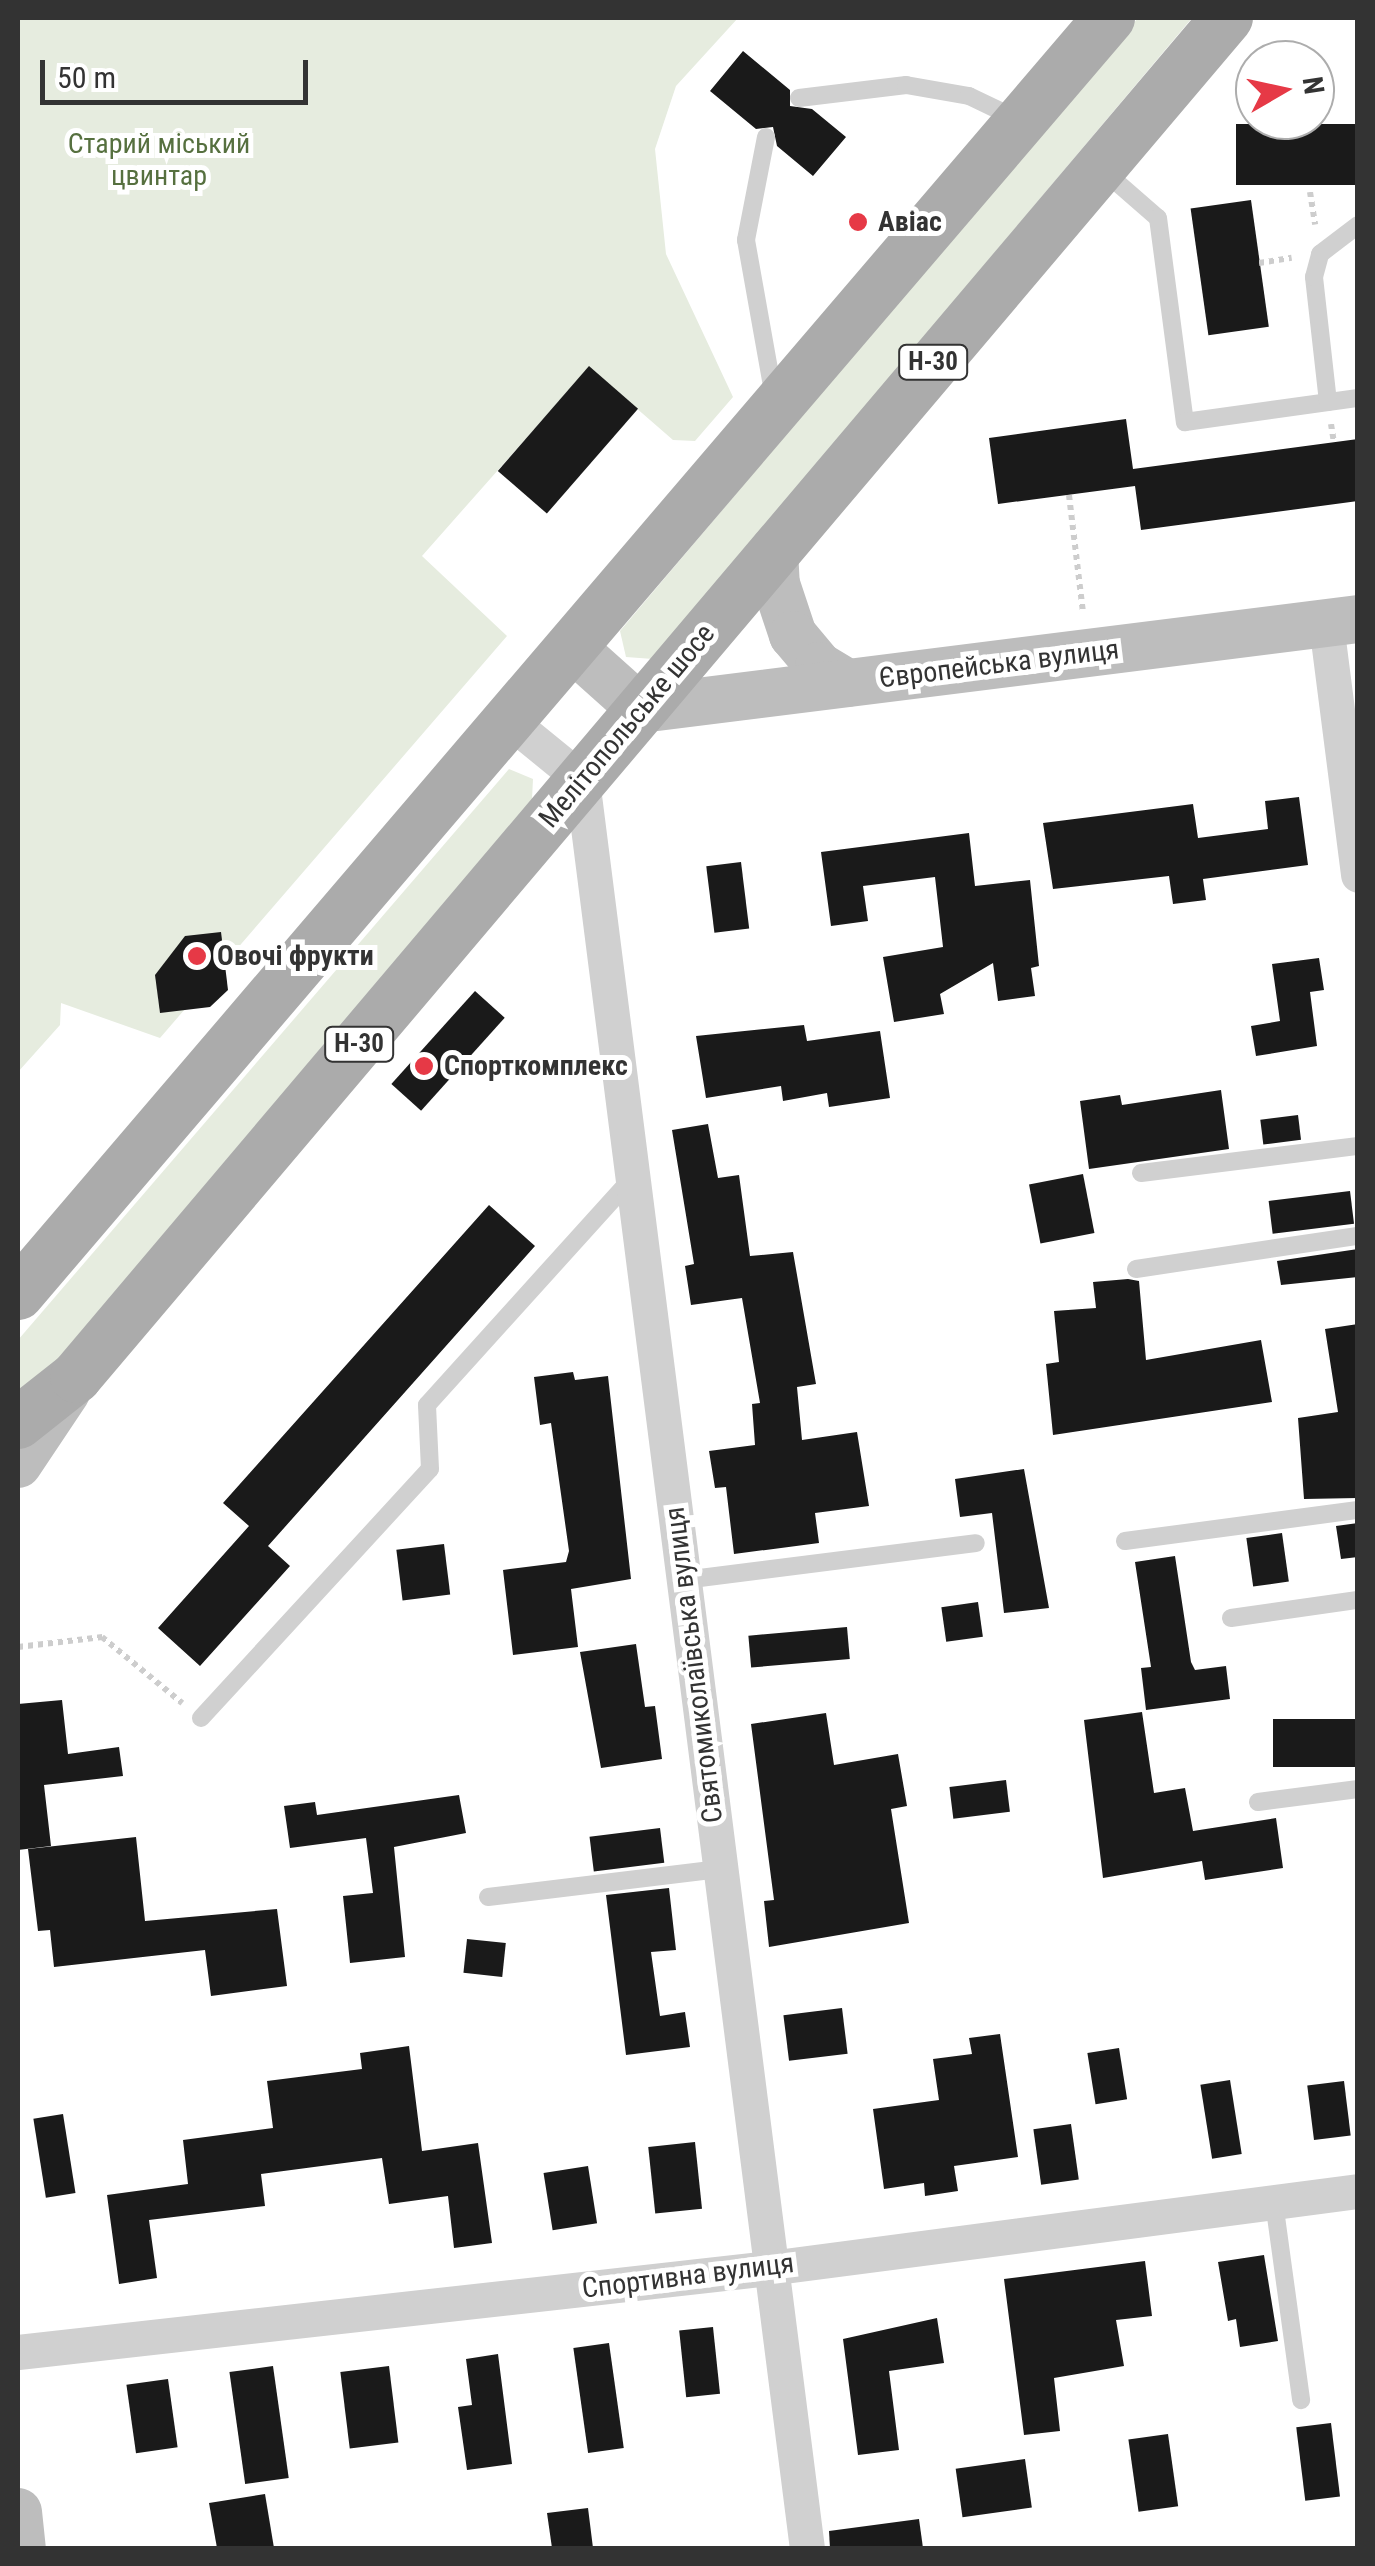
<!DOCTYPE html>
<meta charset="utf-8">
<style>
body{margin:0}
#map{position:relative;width:1375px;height:2566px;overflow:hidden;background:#fff;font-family:"Roboto Condensed",sans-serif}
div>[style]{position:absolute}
.green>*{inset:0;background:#e6ecdf}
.building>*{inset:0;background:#1a1a1a;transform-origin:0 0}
.path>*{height:6px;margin-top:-3px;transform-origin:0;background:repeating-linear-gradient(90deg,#cdcdcd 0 5px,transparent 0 10px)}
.lane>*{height:18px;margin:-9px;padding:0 9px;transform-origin:9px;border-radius:9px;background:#d0d0d0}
.street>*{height:35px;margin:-17.5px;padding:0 17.5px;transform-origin:17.5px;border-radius:17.5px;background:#d0d0d0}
.secondary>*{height:48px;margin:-24px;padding:0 24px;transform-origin:24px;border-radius:24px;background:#bdbdbd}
.primary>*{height:52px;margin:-26px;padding:0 26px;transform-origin:26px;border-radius:26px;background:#ababab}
.dots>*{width:28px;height:28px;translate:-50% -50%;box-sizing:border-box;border:5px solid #fff;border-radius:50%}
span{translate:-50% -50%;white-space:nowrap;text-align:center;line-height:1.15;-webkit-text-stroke:10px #fff;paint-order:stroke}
.shield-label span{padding:2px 8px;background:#fff;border:2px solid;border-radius:8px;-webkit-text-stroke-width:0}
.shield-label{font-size:25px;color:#333;font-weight:700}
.park-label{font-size:28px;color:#56703f}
.poi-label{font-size:28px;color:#333;font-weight:700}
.left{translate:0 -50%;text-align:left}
.street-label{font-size:28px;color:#333}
.frame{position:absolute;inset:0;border:20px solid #333;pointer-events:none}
.north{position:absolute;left:1235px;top:40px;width:100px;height:100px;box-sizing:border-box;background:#fff;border:2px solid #adadad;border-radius:50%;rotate:81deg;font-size:28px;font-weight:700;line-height:40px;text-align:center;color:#333}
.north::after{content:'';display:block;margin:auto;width:35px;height:45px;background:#e63946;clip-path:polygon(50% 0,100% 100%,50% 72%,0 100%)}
.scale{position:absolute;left:40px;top:60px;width:268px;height:45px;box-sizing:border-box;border:5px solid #333;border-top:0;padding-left:12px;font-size:30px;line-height:35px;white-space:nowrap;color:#333;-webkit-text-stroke:8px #fff;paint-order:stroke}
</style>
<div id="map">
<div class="green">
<i style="clip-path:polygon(18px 18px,738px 18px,676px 86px,655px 149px,666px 254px,733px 397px,695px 441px,673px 440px,589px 367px,422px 556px,507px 636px,160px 1038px,61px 1003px,60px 1025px,18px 1072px)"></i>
<i style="clip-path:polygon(1138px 18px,1192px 18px,653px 659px,626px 657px,620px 631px)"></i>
<i style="clip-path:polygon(509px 769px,533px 779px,532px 799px,29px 1393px,18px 1395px,18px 1340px)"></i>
</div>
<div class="building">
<i style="clip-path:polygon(743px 51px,790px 90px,790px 106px,812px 109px,846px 137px,813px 176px,777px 146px,773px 127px,756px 129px,710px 91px)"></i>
<i style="left:1358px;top:124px;width:61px;height:122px;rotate:90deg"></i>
<i style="left:1251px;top:200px;width:128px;height:61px;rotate:82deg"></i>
<i style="left:589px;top:366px;width:65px;height:139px;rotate:41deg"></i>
<i style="clip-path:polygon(1126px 419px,1133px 469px,1358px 439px,1358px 501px,1141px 530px,1135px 486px,998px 504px,989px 438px)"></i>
<i style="clip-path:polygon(1299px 797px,1308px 865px,1203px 879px,1206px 900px,1173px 904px,1169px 876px,1053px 889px,1043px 823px,1193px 804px,1198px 838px,1268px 829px,1265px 801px)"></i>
<i style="clip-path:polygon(969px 833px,975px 886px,1030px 880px,1039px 966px,1031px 968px,1035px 996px,998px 1001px,993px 963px,940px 994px,944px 1014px,894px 1022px,883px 957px,943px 947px,935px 877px,863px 886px,868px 921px,831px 926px,821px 852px)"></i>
<i style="left:741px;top:862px;width:67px;height:35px;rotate:83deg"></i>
<i style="clip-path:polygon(221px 932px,228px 990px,210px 1007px,160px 1013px,155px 975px,185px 936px)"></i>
<i style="clip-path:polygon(1319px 958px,1324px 990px,1310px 992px,1317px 1046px,1256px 1056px,1251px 1026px,1280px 1021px,1272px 964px)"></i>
<i style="left:475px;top:991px;width:40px;height:125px;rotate:42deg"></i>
<i style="clip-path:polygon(804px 1025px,807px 1041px,880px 1031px,890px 1098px,829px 1107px,827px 1093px,783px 1101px,781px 1086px,706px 1098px,696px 1036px)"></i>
<i style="clip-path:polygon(1221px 1090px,1229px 1149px,1089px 1169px,1080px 1101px,1120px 1095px,1122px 1105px)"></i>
<i style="left:1298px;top:1115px;width:25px;height:38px;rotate:83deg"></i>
<i style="clip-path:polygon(708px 1124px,718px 1178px,739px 1175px,750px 1256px,793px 1252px,816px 1384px,797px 1387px,802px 1440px,857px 1432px,869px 1506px,815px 1513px,819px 1543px,734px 1554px,726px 1487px,715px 1488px,709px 1451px,755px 1445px,752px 1404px,760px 1403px,742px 1298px,691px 1305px,685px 1266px,694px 1264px,672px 1130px)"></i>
<i style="left:1083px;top:1174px;width:60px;height:55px;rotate:79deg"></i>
<i style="left:1350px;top:1191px;width:33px;height:82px;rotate:83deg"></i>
<i style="clip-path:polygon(489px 1205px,535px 1246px,268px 1546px,290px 1566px,200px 1666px,158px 1628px,249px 1526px,223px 1503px)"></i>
<i style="clip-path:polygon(1358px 1249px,1358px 1277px,1281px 1285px,1277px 1261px)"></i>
<i style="clip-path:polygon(1128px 1279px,1139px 1281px,1146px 1360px,1261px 1340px,1272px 1402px,1053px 1435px,1046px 1364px,1059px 1362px,1054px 1311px,1096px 1308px,1093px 1282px)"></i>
<i style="clip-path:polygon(1358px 1324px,1358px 1498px,1304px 1499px,1298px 1418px,1338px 1412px,1325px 1329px)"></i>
<i style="clip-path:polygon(573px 1372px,575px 1380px,608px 1376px,631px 1579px,571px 1589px,578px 1647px,513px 1655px,503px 1570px,566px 1562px,569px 1551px,551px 1423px,540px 1425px,534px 1377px)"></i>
<i style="clip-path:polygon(1024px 1469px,1049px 1608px,1004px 1613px,992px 1513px,960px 1517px,955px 1479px)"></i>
<i style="clip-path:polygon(1358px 1523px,1358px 1557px,1341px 1559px,1336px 1526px)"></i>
<i style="left:1282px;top:1533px;width:49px;height:36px;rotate:82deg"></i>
<i style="left:444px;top:1544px;width:51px;height:48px;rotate:83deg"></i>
<i style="clip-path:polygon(1175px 1556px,1191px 1662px,1195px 1670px,1226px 1666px,1230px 1699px,1146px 1710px,1141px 1668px,1151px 1667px,1135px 1562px)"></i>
<i style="left:978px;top:1602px;width:35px;height:37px;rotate:82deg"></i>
<i style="left:847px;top:1627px;width:32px;height:99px;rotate:85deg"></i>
<i style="clip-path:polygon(636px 1644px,645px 1707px,655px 1706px,662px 1759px,601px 1768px,580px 1652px)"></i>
<i style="clip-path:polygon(62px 1700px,68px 1754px,119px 1747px,123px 1776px,44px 1785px,51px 1846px,18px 1850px,18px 1704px)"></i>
<i style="clip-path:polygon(1142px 1712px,1154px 1793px,1185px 1788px,1193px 1831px,1276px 1818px,1283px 1868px,1205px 1880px,1202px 1861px,1103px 1878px,1084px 1720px)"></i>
<i style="clip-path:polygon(826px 1713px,834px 1765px,898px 1754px,907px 1806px,891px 1809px,909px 1923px,769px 1947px,764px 1901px,774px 1900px,751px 1724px)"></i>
<i style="left:1358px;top:1719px;width:48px;height:85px;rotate:90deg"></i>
<i style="left:1006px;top:1780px;width:32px;height:57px;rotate:83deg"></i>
<i style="clip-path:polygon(459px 1795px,466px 1833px,394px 1847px,405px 1957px,350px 1963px,343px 1896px,373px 1893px,366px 1838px,290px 1848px,284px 1806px,315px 1802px,317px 1815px)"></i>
<i style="left:660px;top:1828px;width:35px;height:71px;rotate:83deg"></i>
<i style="clip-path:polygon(136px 1837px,145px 1921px,277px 1909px,287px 1986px,211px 1996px,205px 1950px,54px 1967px,50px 1930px,38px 1931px,28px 1849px)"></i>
<i style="clip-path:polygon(669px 1888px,676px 1950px,651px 1952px,660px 2016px,685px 2012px,690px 2047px,626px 2055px,606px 1895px)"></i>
<i style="left:467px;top:1939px;width:39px;height:34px;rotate:6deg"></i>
<i style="left:842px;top:2008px;width:46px;height:59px;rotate:83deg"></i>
<i style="clip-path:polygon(1000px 2034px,1018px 2157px,954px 2166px,958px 2191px,925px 2196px,924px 2183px,884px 2189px,873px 2109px,939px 2100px,933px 2059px,972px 2054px,969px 2038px)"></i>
<i style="clip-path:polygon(409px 2046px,422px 2151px,478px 2143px,492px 2243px,454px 2248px,448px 2196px,389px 2204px,382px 2158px,261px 2174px,265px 2206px,149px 2220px,157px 2278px,119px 2284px,107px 2195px,188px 2184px,183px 2140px,273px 2128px,267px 2081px,362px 2069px,360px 2053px)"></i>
<i style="left:1119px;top:2048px;width:52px;height:32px;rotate:81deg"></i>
<i style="left:1230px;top:2080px;width:75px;height:30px;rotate:81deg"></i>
<i style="left:1344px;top:2081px;width:55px;height:37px;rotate:83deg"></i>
<i style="left:63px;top:2114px;width:80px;height:30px;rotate:81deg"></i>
<i style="left:1071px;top:2124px;width:56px;height:38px;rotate:82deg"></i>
<i style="left:695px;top:2142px;width:67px;height:47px;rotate:84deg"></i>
<i style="left:588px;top:2166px;width:58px;height:45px;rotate:81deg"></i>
<i style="clip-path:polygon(1264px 2255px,1278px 2341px,1240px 2347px,1236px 2319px,1228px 2321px,1218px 2262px)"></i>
<i style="clip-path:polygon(1145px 2261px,1152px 2316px,1116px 2320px,1124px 2366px,1054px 2378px,1060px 2431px,1024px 2435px,1004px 2279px)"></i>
<i style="clip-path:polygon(937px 2318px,944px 2363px,889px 2371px,899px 2450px,858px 2455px,843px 2339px)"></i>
<i style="left:713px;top:2327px;width:67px;height:34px;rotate:84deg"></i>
<i style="left:609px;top:2343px;width:106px;height:36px;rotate:82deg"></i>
<i style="clip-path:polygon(498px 2354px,512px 2464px,467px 2470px,458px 2407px,472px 2405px,466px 2359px)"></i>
<i style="left:273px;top:2366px;width:113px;height:44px;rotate:82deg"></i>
<i style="left:389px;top:2366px;width:77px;height:49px;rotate:83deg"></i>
<i style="left:168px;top:2379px;width:69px;height:42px;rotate:82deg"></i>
<i style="left:1331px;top:2423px;width:74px;height:35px;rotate:83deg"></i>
<i style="left:1168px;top:2434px;width:73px;height:40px;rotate:82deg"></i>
<i style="left:1025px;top:2459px;width:49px;height:70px;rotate:82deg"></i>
<i style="clip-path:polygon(265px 2494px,274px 2548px,217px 2548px,209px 2503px)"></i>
<i style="clip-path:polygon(588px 2508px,593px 2548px,552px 2548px,547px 2513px)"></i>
<i style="clip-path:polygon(919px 2519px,923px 2548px,830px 2548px,829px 2531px)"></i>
</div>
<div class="path">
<i style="left:1310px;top:192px;width:33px;rotate:81deg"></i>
<i style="left:1259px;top:263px;width:33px;rotate:-9deg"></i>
<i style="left:1331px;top:424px;width:18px;rotate:81deg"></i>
<i style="left:1069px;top:495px;width:119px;rotate:83.2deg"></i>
<i style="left:18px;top:1647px;width:85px;rotate:-6.8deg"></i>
<i style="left:102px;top:1637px;width:104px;rotate:39.5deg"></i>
</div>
<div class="lane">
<i style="left:799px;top:98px;width:108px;rotate:-6.9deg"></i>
<i style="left:906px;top:85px;width:64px;rotate:9.9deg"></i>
<i style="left:969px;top:96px;width:53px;rotate:25.6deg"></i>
<i style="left:766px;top:137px;width:105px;rotate:101deg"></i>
<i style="left:746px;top:240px;width:159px;rotate:79.9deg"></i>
<i style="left:1105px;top:172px;width:70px;rotate:41deg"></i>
<i style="left:1158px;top:218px;width:206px;rotate:82.5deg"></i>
<i style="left:1185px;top:422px;width:175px;rotate:-7.9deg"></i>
<i style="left:1328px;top:402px;width:126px;rotate:-96.4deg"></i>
<i style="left:1314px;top:277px;width:24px;rotate:-75deg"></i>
<i style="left:1320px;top:254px;width:48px;rotate:-37.3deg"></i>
<i style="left:1141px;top:1173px;width:219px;rotate:-7.1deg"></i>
<i style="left:1136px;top:1269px;width:224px;rotate:-8.5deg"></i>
<i style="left:1125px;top:1541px;width:235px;rotate:-7.6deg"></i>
<i style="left:684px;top:1580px;width:294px;rotate:-7.2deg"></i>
<i style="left:1231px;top:1618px;width:128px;rotate:-8.1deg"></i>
<i style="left:201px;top:1718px;width:338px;rotate:-47.4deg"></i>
<i style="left:430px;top:1469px;width:64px;rotate:-92.7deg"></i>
<i style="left:427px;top:1405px;width:304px;rotate:-47.9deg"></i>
<i style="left:1258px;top:1802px;width:101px;rotate:-7.4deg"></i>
<i style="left:488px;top:1897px;width:233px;rotate:-6.9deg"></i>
<i style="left:1274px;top:2202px;width:200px;rotate:82.2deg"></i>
</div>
<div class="street">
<i style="left:1326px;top:624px;width:253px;rotate:82.7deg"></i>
<i style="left:511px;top:722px;width:92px;rotate:39.2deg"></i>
<i style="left:582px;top:780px;width:1782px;rotate:82.75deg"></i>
<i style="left:18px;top:2352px;width:756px;rotate:-6.38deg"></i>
<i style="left:769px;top:2268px;width:594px;rotate:-7.45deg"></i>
</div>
<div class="secondary">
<i style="left:774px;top:550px;width:34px;rotate:87deg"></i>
<i style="left:776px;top:584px;width:54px;rotate:71.6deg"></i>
<i style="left:793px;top:635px;width:40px;rotate:50deg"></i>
<i style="left:819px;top:666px;width:33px;rotate:31deg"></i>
<i style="left:574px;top:649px;width:90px;rotate:41.8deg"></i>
<i style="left:641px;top:709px;width:723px;rotate:-7.15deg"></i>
<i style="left:18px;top:1464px;width:87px;rotate:-56.3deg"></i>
<i style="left:18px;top:2512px;width:36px;rotate:84deg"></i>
</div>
<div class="primary">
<i style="left:18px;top:1294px;width:1679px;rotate:-49.47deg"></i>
<i style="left:18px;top:1423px;width:74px;rotate:-38.4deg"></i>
<i style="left:76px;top:1377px;width:1781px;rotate:-49.74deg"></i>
</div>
<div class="dots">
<i style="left:858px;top:222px;background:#e63946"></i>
<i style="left:197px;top:956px;background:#e63946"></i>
<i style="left:424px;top:1066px;background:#e63946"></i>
</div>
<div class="shield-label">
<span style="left:933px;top:362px">Н-30</span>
<span style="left:359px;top:1044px">Н-30</span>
</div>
<div class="park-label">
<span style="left:159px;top:160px">Старий міський<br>цвинтар</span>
</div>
<div class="poi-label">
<span class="left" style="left:878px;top:222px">Авіас</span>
<span class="left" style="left:217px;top:956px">Овочі фрукти</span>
<span class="left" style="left:444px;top:1066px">Спорткомплекс</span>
</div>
<div class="street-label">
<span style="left:999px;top:664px;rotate:-7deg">Європейська вулиця</span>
<span style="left:627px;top:726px;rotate:-50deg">Мелітопольське шосе</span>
<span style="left:694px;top:1665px;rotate:-97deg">Святомиколаївська вулиця</span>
<span style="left:688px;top:2276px;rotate:-7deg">Спортивна вулиця</span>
</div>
<div class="frame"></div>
<div class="north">N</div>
<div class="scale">50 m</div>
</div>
